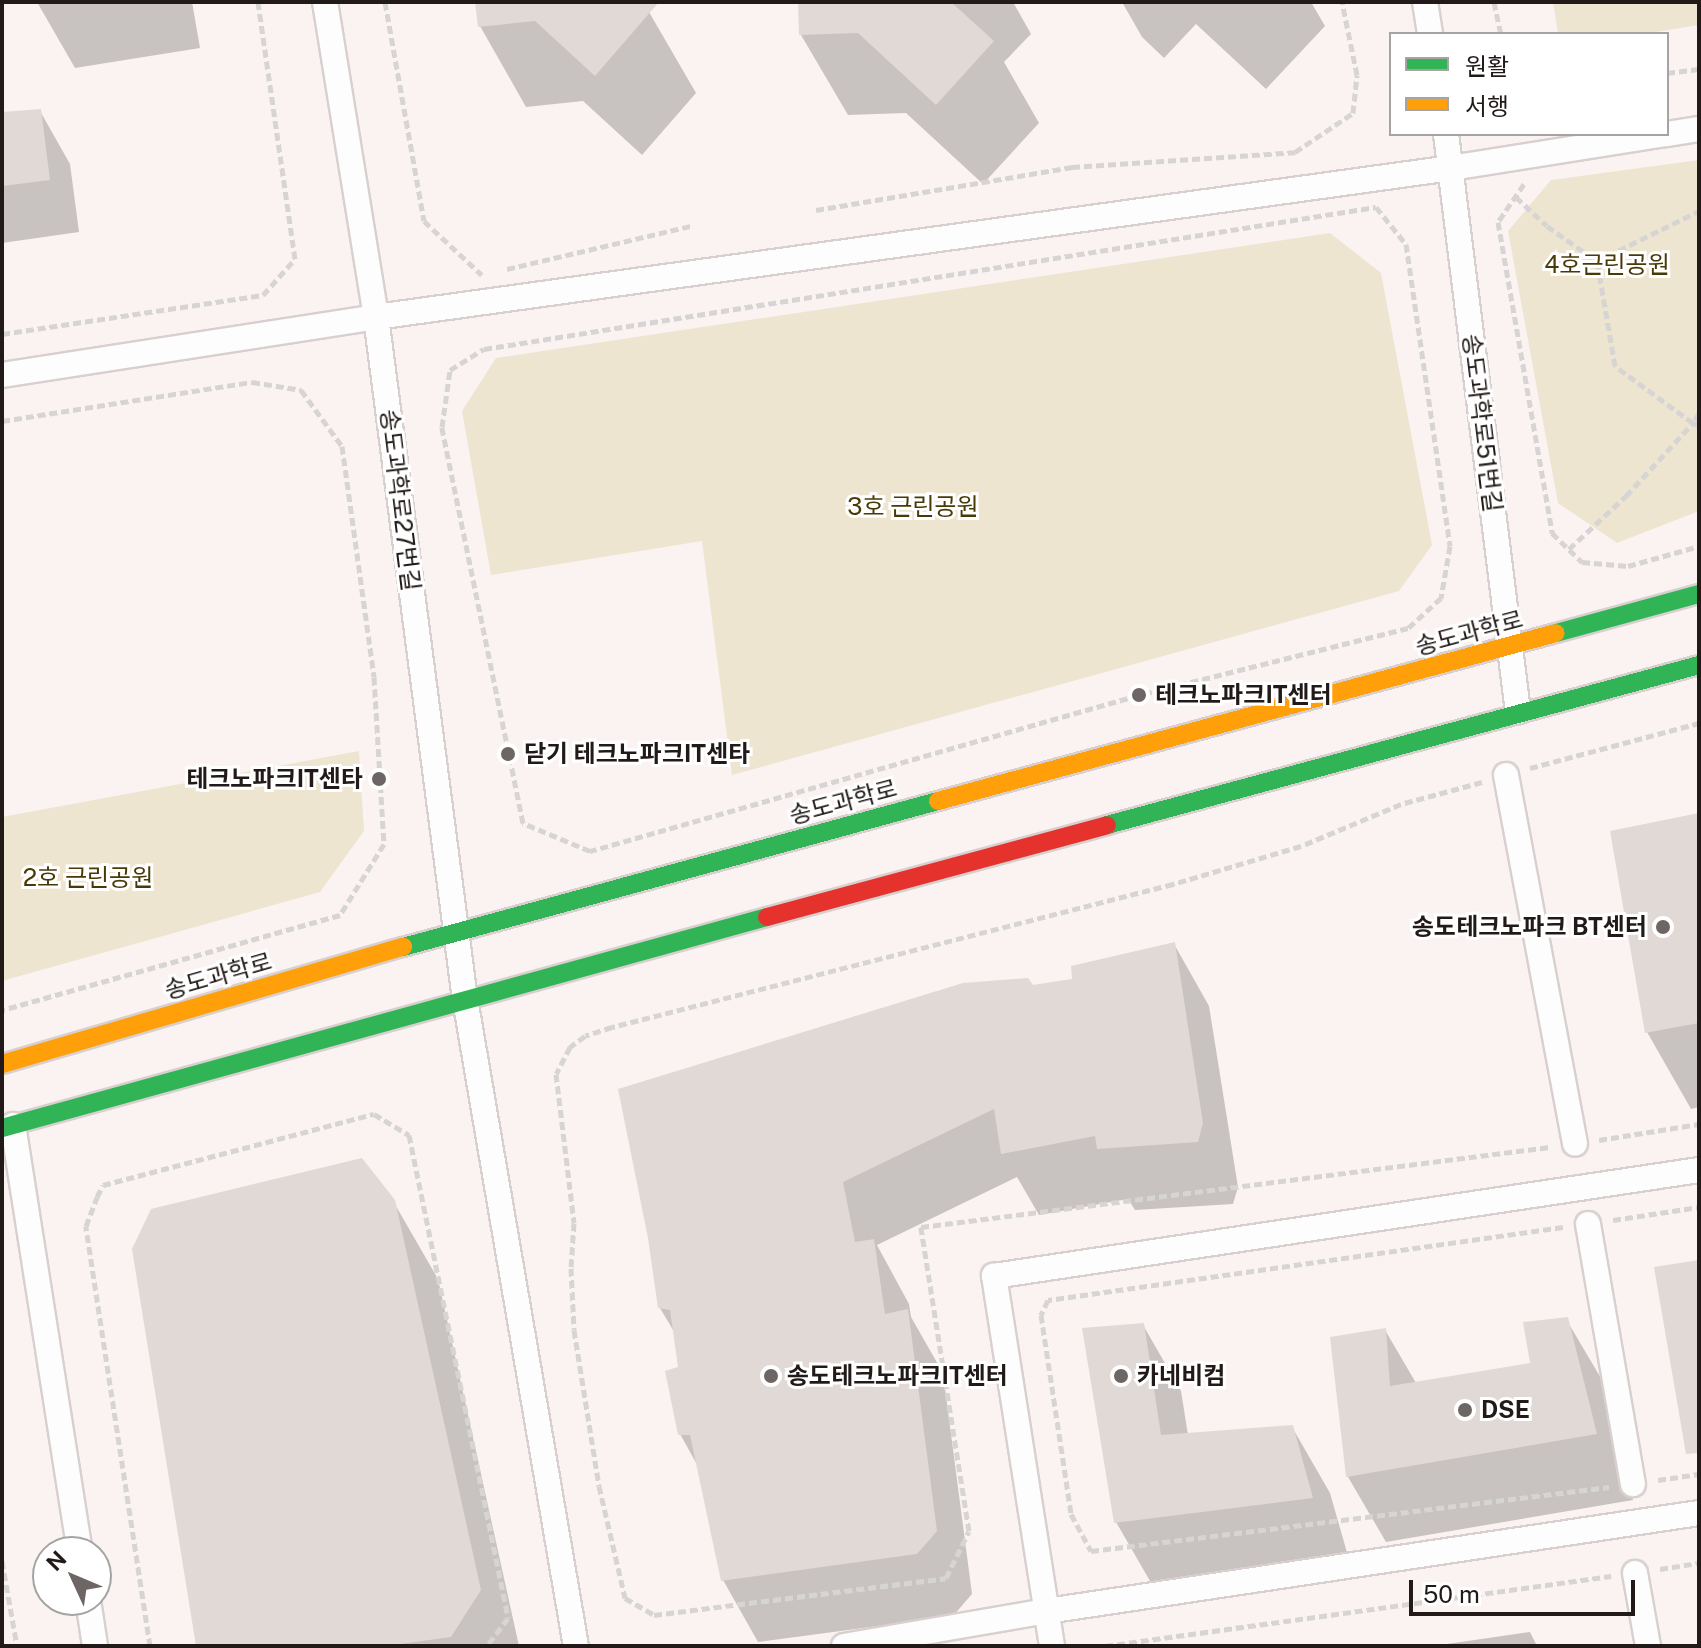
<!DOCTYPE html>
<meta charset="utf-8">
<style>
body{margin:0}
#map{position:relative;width:1701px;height:1648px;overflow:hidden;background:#faf3f2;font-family:"Public Sans","Noto Sans KR",sans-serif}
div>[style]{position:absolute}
.green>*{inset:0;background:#eee5d0}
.shadow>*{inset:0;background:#0003}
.building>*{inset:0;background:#e0d9d6}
.path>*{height:5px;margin-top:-2.5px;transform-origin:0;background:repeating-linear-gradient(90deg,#d7d5d4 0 8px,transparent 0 12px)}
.roads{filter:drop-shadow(2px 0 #d8d0cf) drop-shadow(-2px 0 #d8d0cf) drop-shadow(0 2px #d8d0cf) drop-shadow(0 -2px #d8d0cf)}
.street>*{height:24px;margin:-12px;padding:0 12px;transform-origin:12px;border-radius:12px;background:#fefdfd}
.fast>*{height:18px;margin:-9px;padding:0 9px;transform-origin:9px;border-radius:9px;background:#30b455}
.slow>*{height:18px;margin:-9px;padding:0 9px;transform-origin:9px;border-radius:9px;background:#ff9f0a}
.jam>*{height:18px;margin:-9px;padding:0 9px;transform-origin:9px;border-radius:9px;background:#e5322d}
.dots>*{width:22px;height:22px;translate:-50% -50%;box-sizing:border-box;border:4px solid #fff;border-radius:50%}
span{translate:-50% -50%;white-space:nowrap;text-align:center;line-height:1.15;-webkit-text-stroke:6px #fff;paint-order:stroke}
.park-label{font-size:24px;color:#483a07}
.street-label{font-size:24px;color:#211a18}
.poi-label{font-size:24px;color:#211a18;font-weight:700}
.left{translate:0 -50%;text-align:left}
.right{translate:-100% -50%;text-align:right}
.frame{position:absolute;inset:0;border:4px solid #211a18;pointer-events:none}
.legend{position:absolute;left:1389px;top:32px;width:280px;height:104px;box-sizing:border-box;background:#fff;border:2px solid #a6a3a3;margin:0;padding:10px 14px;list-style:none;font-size:24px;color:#211a18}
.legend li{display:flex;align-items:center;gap:16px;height:40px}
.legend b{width:40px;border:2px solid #a6a3a3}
.north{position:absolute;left:32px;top:1536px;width:80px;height:80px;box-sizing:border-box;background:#fff;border:2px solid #a6a3a3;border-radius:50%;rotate:314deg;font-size:22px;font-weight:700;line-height:32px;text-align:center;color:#211a18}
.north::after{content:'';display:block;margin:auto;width:28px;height:36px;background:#6d6664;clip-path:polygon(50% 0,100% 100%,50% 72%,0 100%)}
.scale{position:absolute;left:1409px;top:1580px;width:226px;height:36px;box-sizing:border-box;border:4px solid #211a18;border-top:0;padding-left:10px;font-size:24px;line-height:28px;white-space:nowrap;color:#211a18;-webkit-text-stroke:6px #fff;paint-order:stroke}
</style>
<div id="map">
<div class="green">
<i style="clip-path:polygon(1553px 2px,1699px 2px,1699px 25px,1644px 34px,1558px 34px)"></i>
<i style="clip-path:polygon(1699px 160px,1699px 511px,1617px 543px,1558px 503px,1508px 231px,1551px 180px)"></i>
<i style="clip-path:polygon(1330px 233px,1381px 273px,1432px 545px,1399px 591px,732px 775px,702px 541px,491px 575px,462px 411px,496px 358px)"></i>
<i style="clip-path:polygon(359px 751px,364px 831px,320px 892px,2px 981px,2px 817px)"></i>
</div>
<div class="shadow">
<i style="clip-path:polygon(37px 2px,192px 2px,200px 48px,75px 68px)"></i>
<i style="clip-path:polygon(477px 2px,637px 2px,649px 12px,696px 93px,642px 155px,583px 101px,526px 107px,480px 26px)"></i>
<i style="clip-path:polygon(800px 2px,1013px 2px,1031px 34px,1004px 62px,1039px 123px,983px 184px,906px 113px,848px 115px,801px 35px)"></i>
<i style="clip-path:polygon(1122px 2px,1311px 2px,1325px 26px,1266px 89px,1196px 24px,1164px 58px,1142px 37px)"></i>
<i style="clip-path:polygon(40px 111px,70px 164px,79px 232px,2px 243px,2px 115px)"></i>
<i style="clip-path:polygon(1699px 815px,1699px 1107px,1691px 1109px,1647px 1032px)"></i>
<i style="clip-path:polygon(1174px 944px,1209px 1006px,1238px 1187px,1233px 1204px,1135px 1210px,1128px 1199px,1039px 1215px,1017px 1177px,877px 1245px,909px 1304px,911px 1317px,943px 1373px,972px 1594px,953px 1616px,758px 1642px,723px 1580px,699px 1468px,680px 1434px,680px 1368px,676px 1335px,660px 1308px,1032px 988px,1074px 981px)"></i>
<i style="clip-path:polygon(393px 1201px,438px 1279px,519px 1646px,198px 1646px)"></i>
<i style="clip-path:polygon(1566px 1319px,1605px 1385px,1633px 1500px,1386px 1542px,1348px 1477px,1385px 1330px,1416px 1383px,1532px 1364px)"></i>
<i style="clip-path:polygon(1143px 1325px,1181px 1391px,1188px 1435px,1292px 1427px,1330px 1493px,1350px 1563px,1154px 1588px,1116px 1522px)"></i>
<i style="clip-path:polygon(1530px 1632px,1537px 1646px,1433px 1646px)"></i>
</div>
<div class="building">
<i style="clip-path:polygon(475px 2px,659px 2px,595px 76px,535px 21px,478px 27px)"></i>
<i style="clip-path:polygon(798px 2px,951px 2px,994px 41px,936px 105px,858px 33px,799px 35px)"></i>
<i style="clip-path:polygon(41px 109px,50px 180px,2px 186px,2px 112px)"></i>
<i style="clip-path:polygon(1699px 813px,1699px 1023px,1645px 1033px,1610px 831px)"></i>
<i style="clip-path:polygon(1175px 942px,1203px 1123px,1198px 1142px,1097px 1149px,1095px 1136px,1001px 1154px,994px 1109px,843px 1182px,855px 1242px,874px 1239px,885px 1314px,908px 1309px,937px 1531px,917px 1554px,721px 1581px,690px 1435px,678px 1435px,665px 1371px,678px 1367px,670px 1310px,658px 1308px,648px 1238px,618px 1089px,963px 983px,1028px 978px,1033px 985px,1072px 979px,1071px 966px)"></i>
<i style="clip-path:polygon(362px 1158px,395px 1200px,481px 1590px,451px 1637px,386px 1646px,196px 1646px,132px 1249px,151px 1209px)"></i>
<i style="clip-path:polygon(1699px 1260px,1699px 1453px,1686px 1454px,1654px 1267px)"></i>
<i style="clip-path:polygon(1568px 1317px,1597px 1434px,1346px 1477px,1330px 1337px,1386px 1328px,1390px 1386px,1530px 1363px,1523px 1322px)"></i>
<i style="clip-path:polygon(1144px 1323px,1161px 1435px,1293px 1425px,1313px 1498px,1114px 1523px,1082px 1328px)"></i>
</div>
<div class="path">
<i style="left:385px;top:2px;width:222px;rotate:79.9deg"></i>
<i style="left:424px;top:221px;width:79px;rotate:43deg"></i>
<i style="left:1494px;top:2px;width:33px;rotate:78deg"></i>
<i style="left:1667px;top:73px;width:32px;rotate:-7deg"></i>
<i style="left:1524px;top:184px;width:46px;rotate:124.4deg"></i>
<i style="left:1498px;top:222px;width:316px;rotate:80.1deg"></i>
<i style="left:1552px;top:533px;width:42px;rotate:44deg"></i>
<i style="left:1582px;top:562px;width:46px;rotate:5deg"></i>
<i style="left:1628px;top:566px;width:74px;rotate:-15.7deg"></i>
<i style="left:1516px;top:197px;width:42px;rotate:43.1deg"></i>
<i style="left:1547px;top:226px;width:61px;rotate:35deg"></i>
<i style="left:1597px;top:261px;width:114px;rotate:-26.1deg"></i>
<i style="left:1376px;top:207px;width:48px;rotate:51deg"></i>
<i style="left:1406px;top:244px;width:305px;rotate:81.7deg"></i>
<i style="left:1450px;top:546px;width:53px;rotate:99.8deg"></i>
<i style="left:1441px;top:598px;width:45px;rotate:137.7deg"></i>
<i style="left:1408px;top:628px;width:277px;rotate:166deg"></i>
<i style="left:1139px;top:695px;width:571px;rotate:164.14deg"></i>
<i style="left:590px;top:851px;width:73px;rotate:-157.3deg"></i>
<i style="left:523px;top:823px;width:404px;rotate:-101.6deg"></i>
<i style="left:442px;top:427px;width:58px;rotate:-82deg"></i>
<i style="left:450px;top:370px;width:40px;rotate:-32deg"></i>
<i style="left:484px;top:349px;width:903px;rotate:-9.05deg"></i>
<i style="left:816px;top:210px;width:260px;rotate:-9.5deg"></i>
<i style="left:1072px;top:167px;width:224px;rotate:-3.8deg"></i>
<i style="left:1295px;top:152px;width:70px;rotate:-33.9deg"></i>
<i style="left:1353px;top:113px;width:38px;rotate:-84deg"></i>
<i style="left:1357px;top:75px;width:75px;rotate:-101.6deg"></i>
<i style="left:507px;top:269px;width:189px;rotate:-13.2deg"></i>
<i style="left:2px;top:334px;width:264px;rotate:-8.5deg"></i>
<i style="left:263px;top:295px;width:48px;rotate:-48.4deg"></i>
<i style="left:295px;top:259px;width:260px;rotate:-98.2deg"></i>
<i style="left:1699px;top:413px;width:12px;rotate:121deg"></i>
<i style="left:1693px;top:423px;width:6px;rotate:18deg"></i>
<i style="left:2px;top:421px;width:253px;rotate:-8.9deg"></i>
<i style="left:252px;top:382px;width:50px;rotate:9.3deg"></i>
<i style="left:301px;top:390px;width:69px;rotate:53.8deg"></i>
<i style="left:342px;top:446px;width:233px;rotate:82.1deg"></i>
<i style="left:374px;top:677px;width:167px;rotate:86.6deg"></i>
<i style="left:384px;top:844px;width:84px;rotate:121.8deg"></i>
<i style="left:340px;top:915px;width:351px;rotate:164.3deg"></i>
<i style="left:1569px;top:549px;width:78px;rotate:-42.9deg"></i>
<i style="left:1626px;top:496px;width:99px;rotate:-47.5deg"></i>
<i style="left:1693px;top:423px;width:97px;rotate:-143.8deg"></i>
<i style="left:1615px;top:366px;width:107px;rotate:-99.7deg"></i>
<i style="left:1530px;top:768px;width:175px;rotate:-14.9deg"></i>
<i style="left:1482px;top:782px;width:84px;rotate:164.8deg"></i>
<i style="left:1401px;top:804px;width:108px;rotate:157.2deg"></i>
<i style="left:1301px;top:846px;width:134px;rotate:163.5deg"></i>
<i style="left:1173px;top:884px;width:579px;rotate:165.7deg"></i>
<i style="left:612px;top:1027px;width:28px;rotate:162deg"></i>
<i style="left:585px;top:1036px;width:19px;rotate:144deg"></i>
<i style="left:570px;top:1047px;width:30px;rotate:117deg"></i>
<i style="left:556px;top:1074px;width:150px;rotate:83.1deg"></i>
<i style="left:574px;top:1223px;width:45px;rotate:93.8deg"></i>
<i style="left:571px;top:1268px;width:62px;rotate:87.2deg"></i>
<i style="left:574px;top:1330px;width:158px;rotate:80.9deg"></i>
<i style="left:599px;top:1486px;width:115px;rotate:76.9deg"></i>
<i style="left:625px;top:1598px;width:34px;rotate:30deg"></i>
<i style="left:654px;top:1615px;width:294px;rotate:-7.2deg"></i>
<i style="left:946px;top:1578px;width:52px;rotate:-63.9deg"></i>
<i style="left:969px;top:1531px;width:308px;rotate:-99deg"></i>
<i style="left:921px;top:1227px;width:634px;rotate:-7.25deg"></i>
<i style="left:1599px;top:1140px;width:101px;rotate:-9.1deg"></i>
<i style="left:1613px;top:1220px;width:87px;rotate:-8.6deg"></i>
<i style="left:1563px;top:1227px;width:520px;rotate:171.93deg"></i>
<i style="left:1048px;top:1300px;width:17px;rotate:115deg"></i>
<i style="left:1041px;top:1315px;width:201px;rotate:81.4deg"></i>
<i style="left:1071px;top:1514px;width:42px;rotate:61.6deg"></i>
<i style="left:1091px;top:1551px;width:522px;rotate:-7.04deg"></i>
<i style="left:1658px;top:1480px;width:41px;rotate:-8.3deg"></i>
<i style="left:2px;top:1561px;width:86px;rotate:80deg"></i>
<i style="left:1660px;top:1569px;width:39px;rotate:-9deg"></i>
<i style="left:150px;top:1646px;width:425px;rotate:-98.7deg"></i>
<i style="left:86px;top:1226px;width:31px;rotate:-69deg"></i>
<i style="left:97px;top:1197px;width:13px;rotate:-63deg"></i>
<i style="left:103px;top:1185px;width:280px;rotate:-14.7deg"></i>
<i style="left:374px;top:1114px;width:41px;rotate:31deg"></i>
<i style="left:409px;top:1135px;width:493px;rotate:78.4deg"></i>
<i style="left:508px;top:1618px;width:35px;rotate:127deg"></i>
<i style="left:1105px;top:1646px;width:511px;rotate:-7.88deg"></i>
</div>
<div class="roads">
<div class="street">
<i style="left:325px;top:2px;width:319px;rotate:80.8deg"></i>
<i style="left:376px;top:317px;width:688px;rotate:82.57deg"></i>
<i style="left:465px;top:999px;width:656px;rotate:80.27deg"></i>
<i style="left:1425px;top:2px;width:32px;rotate:81deg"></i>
<i style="left:1446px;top:134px;width:582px;rotate:82.9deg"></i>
<i style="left:1667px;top:134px;width:32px;rotate:-9deg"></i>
<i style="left:2px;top:375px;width:378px;rotate:-8.8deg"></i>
<i style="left:376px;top:317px;width:1085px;rotate:-7.89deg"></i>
<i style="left:1451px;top:168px;width:217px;rotate:-9deg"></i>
<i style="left:1506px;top:775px;width:375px;rotate:79.4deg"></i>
<i style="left:13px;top:1125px;width:432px;rotate:81.1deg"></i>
<i style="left:1588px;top:1224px;width:264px;rotate:80.2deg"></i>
<i style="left:1635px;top:1573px;width:74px;rotate:79.9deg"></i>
<i style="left:88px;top:1600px;width:47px;rotate:81.3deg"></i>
<i style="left:844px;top:1646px;width:206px;rotate:-9.8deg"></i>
<i style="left:1047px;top:1611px;width:659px;rotate:-8.55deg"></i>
<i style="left:1052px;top:1646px;width:375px;rotate:-98.9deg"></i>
<i style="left:994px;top:1276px;width:713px;rotate:-8.55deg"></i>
</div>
<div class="fast">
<i style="left:1556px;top:633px;width:148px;rotate:-15.3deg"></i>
<i style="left:1107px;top:825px;width:613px;rotate:-15.12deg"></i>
<i style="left:403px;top:947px;width:555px;rotate:-15.26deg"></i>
<i style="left:2px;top:1128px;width:794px;rotate:-15.42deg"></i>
</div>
<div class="slow">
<i style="left:938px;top:801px;width:640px;rotate:-15.21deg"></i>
<i style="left:2px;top:1064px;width:418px;rotate:-16.3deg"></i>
</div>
<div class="jam">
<i style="left:767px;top:917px;width:352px;rotate:-15.1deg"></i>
</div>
</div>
<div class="dots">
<i style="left:1139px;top:695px;background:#6d6664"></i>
<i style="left:508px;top:754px;background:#6d6664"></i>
<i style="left:379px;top:779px;background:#6d6664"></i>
<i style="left:1663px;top:927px;background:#6d6664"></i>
<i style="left:771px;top:1376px;background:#6d6664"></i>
<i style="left:1121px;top:1376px;background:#6d6664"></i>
<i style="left:1465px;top:1410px;background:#6d6664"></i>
</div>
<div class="park-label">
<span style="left:1607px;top:265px">4호근린공원</span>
<span style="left:913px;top:507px">3호 근린공원</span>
<span style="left:88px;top:878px">2호 근린공원</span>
</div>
<div class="street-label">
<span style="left:1482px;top:423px;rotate:83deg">송도과학로51번길</span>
<span style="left:400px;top:500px;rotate:83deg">송도과학로27번길</span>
<span style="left:1469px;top:633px;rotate:-15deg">송도과학로</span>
<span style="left:843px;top:802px;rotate:-15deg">송도과학로</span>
<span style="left:218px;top:976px;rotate:-16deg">송도과학로</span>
</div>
<div class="poi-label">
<span class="left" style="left:1155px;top:695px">테크노파크IT센터</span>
<span class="left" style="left:524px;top:754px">닫기 테크노파크IT센타</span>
<span class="right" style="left:363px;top:779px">테크노파크IT센타</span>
<span class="right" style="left:1647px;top:927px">송도테크노파크 BT센터</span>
<span class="left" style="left:787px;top:1376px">송도테크노파크IT센터</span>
<span class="left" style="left:1137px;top:1376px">카네비컴</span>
<span class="left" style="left:1481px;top:1410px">DSE</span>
</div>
<div class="frame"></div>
<ul class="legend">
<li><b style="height:10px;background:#30b455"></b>원활</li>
<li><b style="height:10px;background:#ff9f0a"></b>서행</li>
</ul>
<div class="north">N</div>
<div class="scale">50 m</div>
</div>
